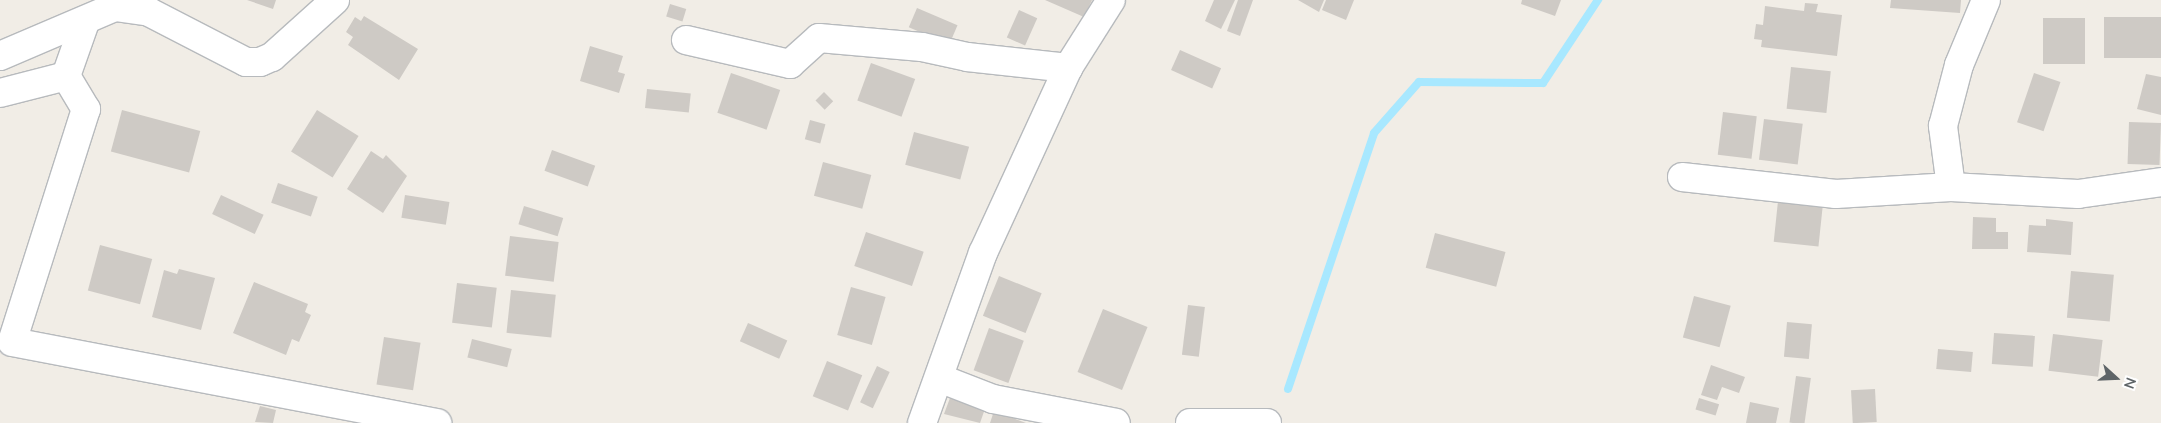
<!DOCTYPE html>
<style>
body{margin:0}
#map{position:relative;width:2161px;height:423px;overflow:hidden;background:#f1ede6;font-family:Mulish,sans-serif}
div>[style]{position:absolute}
.stream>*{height:8px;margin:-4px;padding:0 4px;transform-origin:4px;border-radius:4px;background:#a8e8ff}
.building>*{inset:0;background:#cecac5;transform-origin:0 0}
.roads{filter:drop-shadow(1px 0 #b7babd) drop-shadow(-1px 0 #b7babd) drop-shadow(0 1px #b7babd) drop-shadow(0 -1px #b7babd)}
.minor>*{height:28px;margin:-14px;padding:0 14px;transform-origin:14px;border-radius:14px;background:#fff}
span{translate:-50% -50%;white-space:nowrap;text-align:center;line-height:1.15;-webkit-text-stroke:4.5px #fff;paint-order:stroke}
.north{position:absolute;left:2091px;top:353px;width:50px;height:50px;-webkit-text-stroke:4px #fff;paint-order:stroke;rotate:110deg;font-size:14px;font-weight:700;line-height:20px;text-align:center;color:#5e6467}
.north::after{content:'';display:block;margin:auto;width:18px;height:22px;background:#5e6467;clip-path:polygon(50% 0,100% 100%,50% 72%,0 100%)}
</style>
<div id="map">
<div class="stream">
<i style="left:1288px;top:389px;width:270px;rotate:-71.4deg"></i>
<i style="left:1374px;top:133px;width:68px;rotate:-48.6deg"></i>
<i style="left:1419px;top:82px;width:124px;rotate:0.5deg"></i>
<i style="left:1543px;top:83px;width:100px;rotate:-56.5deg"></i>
</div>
<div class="building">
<i style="clip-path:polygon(247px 0,276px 0,273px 9px)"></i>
<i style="clip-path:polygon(1045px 0,1092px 0,1084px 17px)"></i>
<i style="clip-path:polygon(1214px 0,1235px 0,1221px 29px,1205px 21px)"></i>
<i style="clip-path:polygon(1238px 0,1253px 0,1240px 36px,1227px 31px)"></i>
<i style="clip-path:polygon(1298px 0,1324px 0,1319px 12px)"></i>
<i style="clip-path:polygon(1326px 0,1354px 0,1346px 20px,1322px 10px)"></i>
<i style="clip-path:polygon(1522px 0,1561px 0,1555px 16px,1521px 4px)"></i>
<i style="clip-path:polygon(1891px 0,1961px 0,1960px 13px,1890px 8px)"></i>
<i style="clip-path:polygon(1805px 3px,1818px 4px,1816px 12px,1842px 15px,1837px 56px,1761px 47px,1762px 40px,1754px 39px,1756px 24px,1763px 25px,1765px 6px,1804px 11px)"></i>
<i style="left:670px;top:4px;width:17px;height:13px;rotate:17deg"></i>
<i style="left:917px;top:8px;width:44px;height:21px;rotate:23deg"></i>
<i style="left:1019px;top:10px;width:20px;height:30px;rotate:24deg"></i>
<i style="clip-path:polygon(364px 16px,418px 49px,399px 80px,348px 45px,353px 37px,346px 32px,355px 17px,361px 21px)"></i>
<i style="left:2104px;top:17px;width:57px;height:41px"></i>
<i style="left:2043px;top:18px;width:42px;height:46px"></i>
<i style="clip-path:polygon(590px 46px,623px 56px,618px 72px,625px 74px,619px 93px,580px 81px)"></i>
<i style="left:1180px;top:50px;width:45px;height:22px;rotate:24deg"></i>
<i style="left:871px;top:63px;width:47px;height:40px;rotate:20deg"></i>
<i style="left:1791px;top:67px;width:40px;height:42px;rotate:6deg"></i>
<i style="left:731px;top:73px;width:52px;height:42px;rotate:19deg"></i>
<i style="left:2034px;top:73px;width:28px;height:52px;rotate:19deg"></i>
<i style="clip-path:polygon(2146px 74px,2161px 77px,2161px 115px,2137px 109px)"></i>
<i style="left:647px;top:89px;width:44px;height:19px;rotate:6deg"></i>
<i style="left:824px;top:92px;width:13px;height:12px;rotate:45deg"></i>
<i style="left:122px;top:110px;width:81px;height:43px;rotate:15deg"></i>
<i style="left:317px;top:110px;width:49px;height:49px;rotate:32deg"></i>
<i style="left:1723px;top:112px;width:34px;height:43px;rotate:7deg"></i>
<i style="left:1764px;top:119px;width:39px;height:41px;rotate:7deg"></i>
<i style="left:810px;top:120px;width:16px;height:20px;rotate:15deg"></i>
<i style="left:2129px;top:122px;width:32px;height:42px;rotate:2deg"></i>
<i style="left:914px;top:132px;width:57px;height:34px;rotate:15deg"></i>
<i style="left:552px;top:150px;width:46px;height:22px;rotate:20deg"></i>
<i style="clip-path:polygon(371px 151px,383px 159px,386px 155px,407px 176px,383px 213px,347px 189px)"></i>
<i style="left:823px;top:162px;width:50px;height:35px;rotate:15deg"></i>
<i style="left:278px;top:183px;width:42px;height:21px;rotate:19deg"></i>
<i style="left:221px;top:195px;width:47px;height:21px;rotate:25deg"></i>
<i style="left:405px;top:195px;width:45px;height:23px;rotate:9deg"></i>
<i style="left:1778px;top:201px;width:45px;height:41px;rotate:6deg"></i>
<i style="left:524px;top:206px;width:41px;height:19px;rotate:17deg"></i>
<i style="clip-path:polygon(1973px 217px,1996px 218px,1996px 232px,2008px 232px,2008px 249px,1972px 249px)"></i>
<i style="clip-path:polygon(2046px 219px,2073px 222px,2071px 255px,2027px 252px,2029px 225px,2046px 226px)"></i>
<i style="left:866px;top:232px;width:61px;height:36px;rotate:19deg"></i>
<i style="left:1435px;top:233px;width:73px;height:36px;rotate:15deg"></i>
<i style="left:510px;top:236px;width:49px;height:40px;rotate:7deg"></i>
<i style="left:100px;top:245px;width:54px;height:47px;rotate:15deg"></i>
<i style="clip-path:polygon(179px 269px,215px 278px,201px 330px,152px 317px,164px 270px,177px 274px)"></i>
<i style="left:2071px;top:271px;width:43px;height:47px;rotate:5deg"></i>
<i style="left:999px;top:276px;width:46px;height:43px;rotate:22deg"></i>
<i style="clip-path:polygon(254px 282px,308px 304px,305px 312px,311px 315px,299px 342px,292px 339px,286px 355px,233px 333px)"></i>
<i style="left:457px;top:283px;width:40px;height:40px;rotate:7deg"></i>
<i style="left:851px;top:287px;width:36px;height:50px;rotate:16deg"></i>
<i style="left:511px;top:290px;width:45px;height:43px;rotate:6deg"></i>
<i style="left:1694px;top:296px;width:38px;height:43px;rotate:15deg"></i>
<i style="left:1188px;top:305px;width:17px;height:50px;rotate:7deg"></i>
<i style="left:1103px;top:309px;width:48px;height:68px;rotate:22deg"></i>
<i style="left:1787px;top:322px;width:25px;height:35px;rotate:5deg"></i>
<i style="left:748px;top:323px;width:43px;height:20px;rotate:24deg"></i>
<i style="left:989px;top:328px;width:37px;height:45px;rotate:20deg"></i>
<i style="left:1994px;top:333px;width:41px;height:31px;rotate:4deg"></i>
<i style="left:2053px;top:334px;width:50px;height:37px;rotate:7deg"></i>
<i style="left:384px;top:337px;width:37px;height:48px;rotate:9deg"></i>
<i style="left:472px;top:339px;width:41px;height:19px;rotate:14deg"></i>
<i style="left:1938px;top:349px;width:35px;height:20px;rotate:5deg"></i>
<i style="left:827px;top:361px;width:38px;height:38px;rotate:22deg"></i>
<i style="clip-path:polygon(1711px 365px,1745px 377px,1739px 393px,1722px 387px,1717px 400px,1701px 395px)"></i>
<i style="left:877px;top:366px;width:14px;height:40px;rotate:25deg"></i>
<i style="left:1796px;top:376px;width:15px;height:47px;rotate:8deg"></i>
<i style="left:1875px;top:389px;width:33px;height:24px;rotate:87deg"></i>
<i style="clip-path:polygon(953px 390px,987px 403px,980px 423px,944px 414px)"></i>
<i style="left:1699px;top:398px;width:21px;height:12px;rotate:17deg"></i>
<i style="clip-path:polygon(1750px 402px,1779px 408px,1776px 423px,1746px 423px)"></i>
<i style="clip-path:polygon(260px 406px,276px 410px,273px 423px,255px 422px)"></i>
<i style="clip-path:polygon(994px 411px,1026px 423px,990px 423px)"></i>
</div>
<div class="roads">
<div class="minor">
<i style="left:686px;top:40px;width:107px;rotate:13deg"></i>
<i style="left:790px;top:64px;width:39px;rotate:-42deg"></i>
<i style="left:819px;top:38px;width:103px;rotate:5deg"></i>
<i style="left:922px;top:47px;width:46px;rotate:12.5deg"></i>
<i style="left:967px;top:57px;width:102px;rotate:6.2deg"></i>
<i style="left:0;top:56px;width:125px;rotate:-23.1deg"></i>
<i style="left:115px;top:7px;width:34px;rotate:8deg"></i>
<i style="left:149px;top:12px;width:109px;rotate:27.3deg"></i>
<i style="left:246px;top:62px;width:14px"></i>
<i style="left:260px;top:62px;width:13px;rotate:-23deg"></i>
<i style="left:272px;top:57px;width:85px;rotate:-42.1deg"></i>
<i style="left:66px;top:76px;width:39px;rotate:59deg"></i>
<i style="left:86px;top:109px;width:244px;rotate:107.6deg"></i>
<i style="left:12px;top:342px;width:433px;rotate:10.8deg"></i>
<i style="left:0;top:93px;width:68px;rotate:-14.4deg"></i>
<i style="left:66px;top:76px;width:57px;rotate:-70.6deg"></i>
<i style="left:1682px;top:177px;width:155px;rotate:6.3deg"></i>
<i style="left:1836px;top:194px;width:115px;rotate:-3.5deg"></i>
<i style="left:1951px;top:187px;width:127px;rotate:3.2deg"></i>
<i style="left:2078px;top:194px;width:84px;rotate:-8.2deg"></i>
<i style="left:1951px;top:187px;width:62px;rotate:-97.5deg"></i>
<i style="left:1943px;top:126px;width:63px;rotate:-75.3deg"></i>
<i style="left:1959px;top:65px;width:70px;rotate:-67.4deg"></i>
<i style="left:939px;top:378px;width:58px;rotate:21.3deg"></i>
<i style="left:993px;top:399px;width:125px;rotate:11deg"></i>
<i style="left:922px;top:423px;width:181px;rotate:-70.3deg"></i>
<i style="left:983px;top:253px;width:204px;rotate:-65.3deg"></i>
<i style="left:1068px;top:68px;width:80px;rotate:-57.7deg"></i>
<i style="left:1190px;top:423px;width:77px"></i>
</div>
</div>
<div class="north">N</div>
</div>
